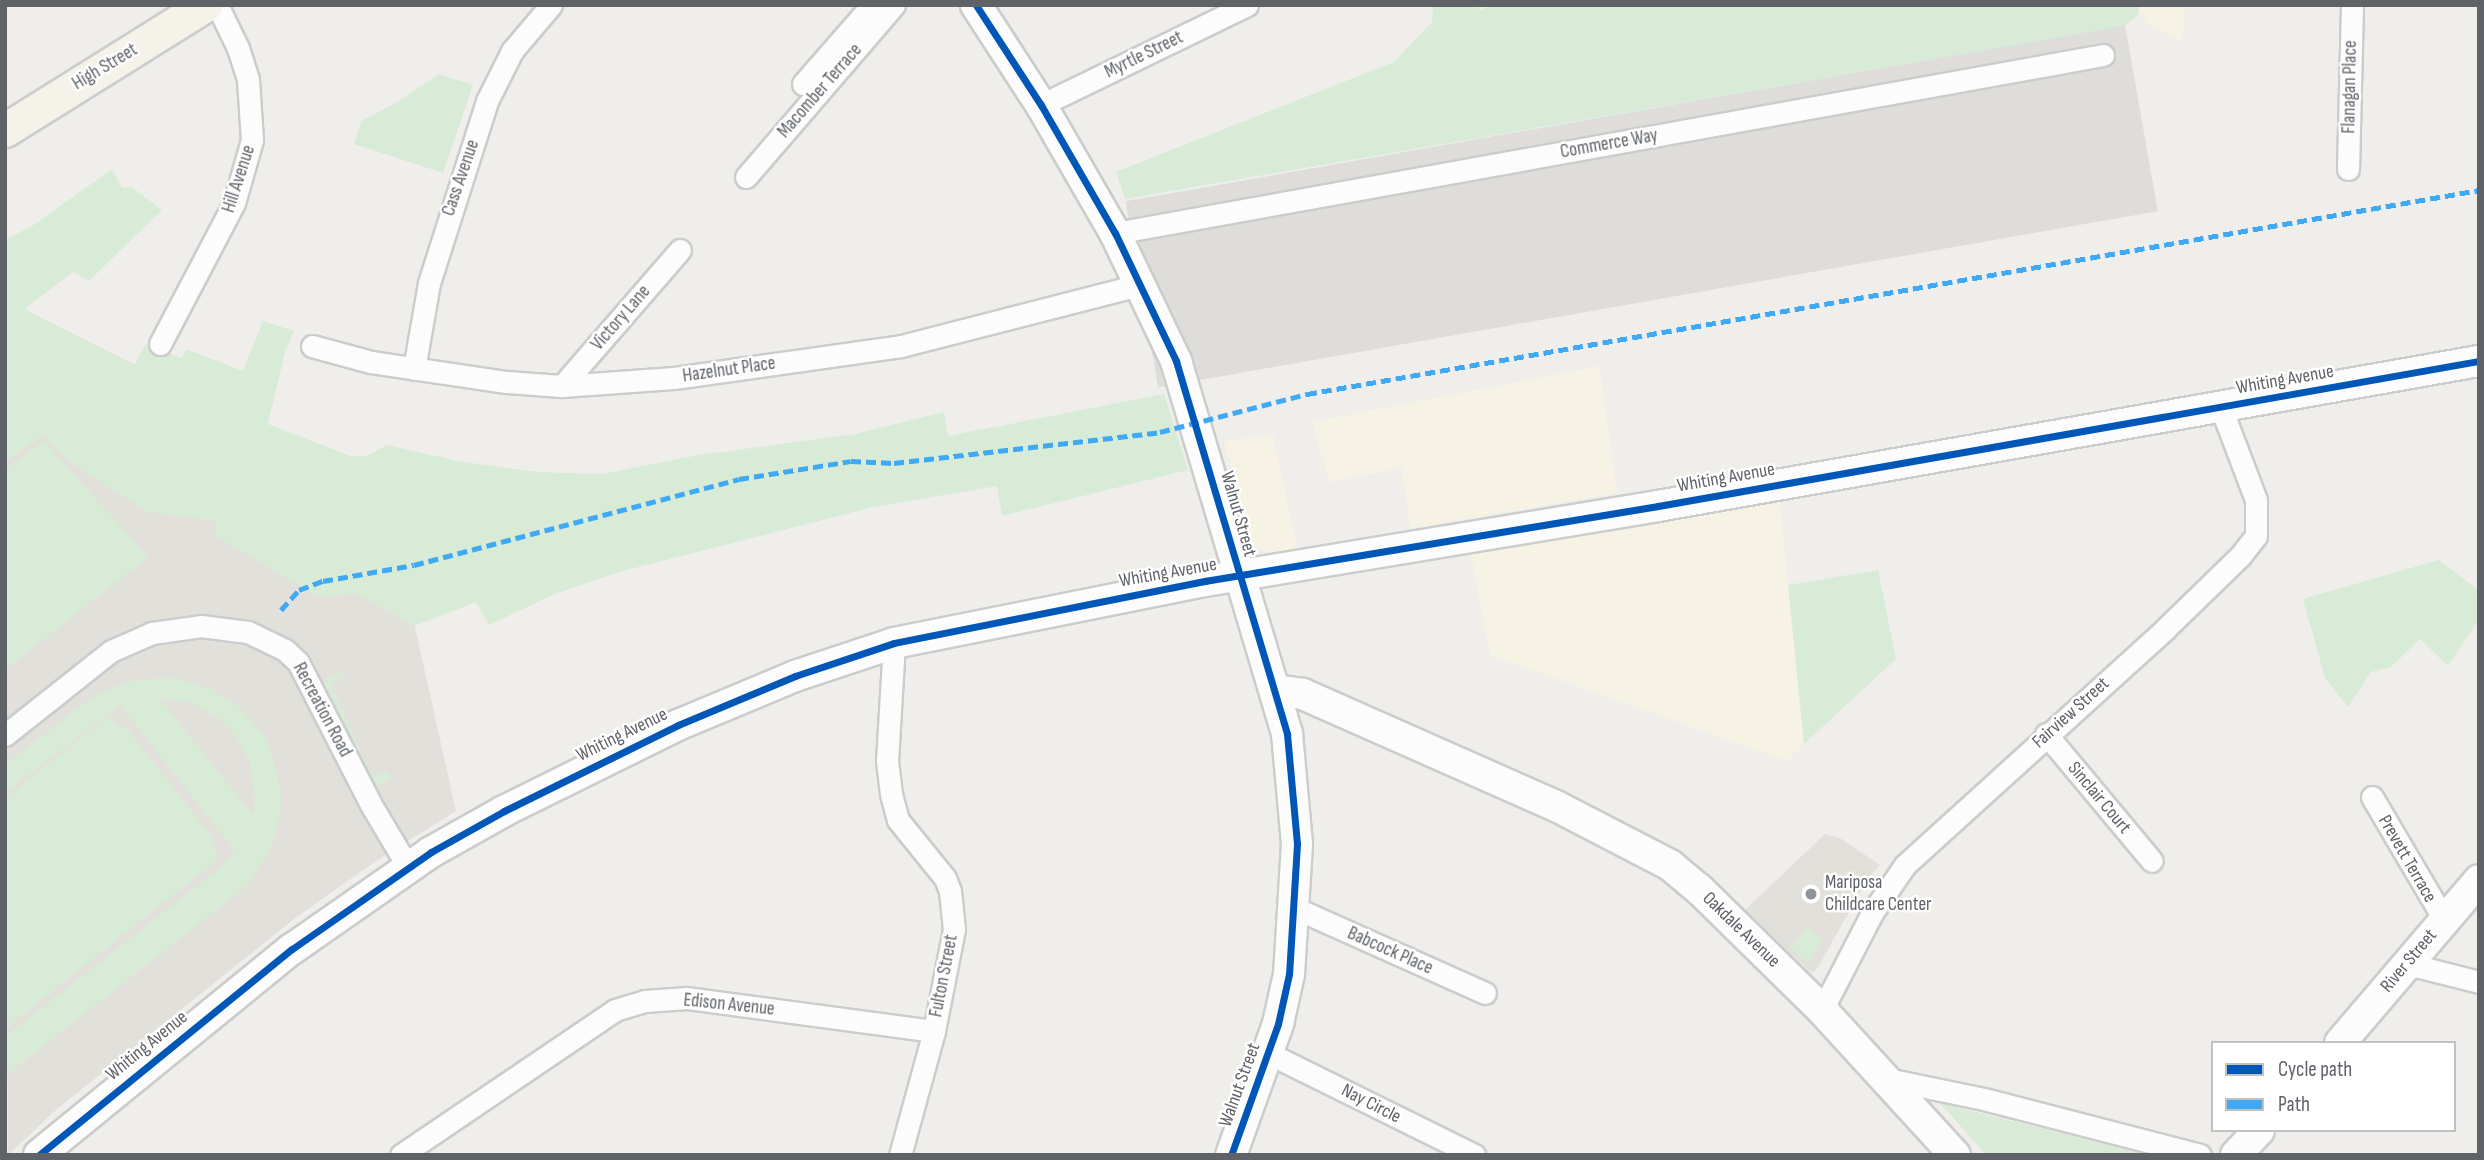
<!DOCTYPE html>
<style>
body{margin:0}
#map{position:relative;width:2484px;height:1160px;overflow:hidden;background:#efeeea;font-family:"Sofia Sans Condensed",sans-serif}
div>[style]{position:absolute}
.commercial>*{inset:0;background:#f7f3e4}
.industrial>*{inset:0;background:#dfddda;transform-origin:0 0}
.education>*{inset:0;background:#e2e0da}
.green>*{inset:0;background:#d8ebd6}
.roads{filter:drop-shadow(2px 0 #cbcccc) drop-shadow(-2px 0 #cbcccc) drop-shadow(0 2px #cbcccc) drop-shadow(0 -2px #cbcccc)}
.street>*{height:21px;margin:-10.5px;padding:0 10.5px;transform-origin:10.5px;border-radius:10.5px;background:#fdfcfc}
.secondary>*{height:30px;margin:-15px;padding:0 15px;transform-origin:15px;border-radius:15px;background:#fdfcfc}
.primary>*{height:33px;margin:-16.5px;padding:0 16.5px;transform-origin:16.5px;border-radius:16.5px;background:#f4f2e9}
.quiet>*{height:5px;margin-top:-2.5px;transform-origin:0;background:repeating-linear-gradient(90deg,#3fa9f5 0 10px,transparent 0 15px)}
.cycleway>*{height:7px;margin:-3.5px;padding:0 3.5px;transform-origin:3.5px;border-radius:3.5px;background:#0057b8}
.dots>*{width:19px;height:19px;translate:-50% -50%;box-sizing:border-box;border:4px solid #fff;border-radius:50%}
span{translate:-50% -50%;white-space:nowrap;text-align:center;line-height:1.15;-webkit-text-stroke:5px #fff;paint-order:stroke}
.street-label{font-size:19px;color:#5f6368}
.poi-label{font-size:19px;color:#5f6368}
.left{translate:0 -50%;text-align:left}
.frame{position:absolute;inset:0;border:7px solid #5f6368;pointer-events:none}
.legend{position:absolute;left:2211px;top:1041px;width:245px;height:91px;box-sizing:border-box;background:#fff;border:2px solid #bfc1c3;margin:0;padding:9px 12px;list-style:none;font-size:21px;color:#5f6368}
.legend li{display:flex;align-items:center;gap:14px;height:35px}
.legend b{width:35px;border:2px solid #bfc1c3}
</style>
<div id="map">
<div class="commercial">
<i style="clip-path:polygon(2138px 5px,2185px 5px,2182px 41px,2148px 25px)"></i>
<i style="clip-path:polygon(1599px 366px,1617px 493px,1410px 528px,1402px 468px,1329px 482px,1313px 422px)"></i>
<i style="clip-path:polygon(1273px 435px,1297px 549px,1271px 554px,1258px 549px,1251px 542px,1224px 441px)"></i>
<i style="clip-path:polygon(1779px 493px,1804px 744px,1787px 761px,1490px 655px,1470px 548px)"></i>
</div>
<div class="industrial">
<i style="left:2125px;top:25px;width:189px;height:1015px;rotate:80deg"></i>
</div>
<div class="education">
<i style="clip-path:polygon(5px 300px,309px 451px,494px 484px,511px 468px,534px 494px,411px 609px,456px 811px,379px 859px,294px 919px,57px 1109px,8px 1155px)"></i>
<i style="clip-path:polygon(1825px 834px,1840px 838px,1880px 865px,1868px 878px,1817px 969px,1811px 973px,1745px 910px)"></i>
</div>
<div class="green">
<i style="clip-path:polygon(1433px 5px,1475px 5px,1482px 10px,1490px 5px,2139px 5px,2138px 15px,2125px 25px,2073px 35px,1125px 199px,1116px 172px,1394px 62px,1432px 22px)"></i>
<i style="clip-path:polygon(439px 74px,473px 85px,443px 173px,354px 144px,361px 121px,394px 104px)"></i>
<i style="clip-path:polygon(112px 169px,122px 188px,132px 187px,162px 210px,89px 281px,73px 272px,24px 309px,134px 365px,146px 344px,182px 358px,186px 349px,243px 371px,263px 321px,294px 331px,285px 352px,268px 424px,350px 456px,367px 456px,387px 445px,457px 461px,538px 472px,602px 474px,699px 455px,855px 434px,944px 412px,948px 436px,1164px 394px,1188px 470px,1002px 516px,997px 486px,873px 507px,619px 572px,555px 594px,489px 625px,476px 602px,414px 626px,356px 593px,321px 598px,217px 537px,214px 521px,147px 512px,70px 462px,42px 435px,5px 463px,5px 240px,32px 226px)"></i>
<i style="clip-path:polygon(44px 441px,148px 557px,5px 670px,5px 470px)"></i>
<i style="clip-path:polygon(2439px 560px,2479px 591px,2479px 620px,2448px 666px,2420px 639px,2391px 667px,2371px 672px,2348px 707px,2325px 678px,2303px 599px)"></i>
<i style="clip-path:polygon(1878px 570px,1896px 659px,1804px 744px,1788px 585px)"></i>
<i style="clip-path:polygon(343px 672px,345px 677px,332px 684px,332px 688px,371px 773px,376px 776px,386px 771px,391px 777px,379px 786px,369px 778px,325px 685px,330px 677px)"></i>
<i style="clip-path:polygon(evenodd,161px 677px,178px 679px,212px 689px,240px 708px,264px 736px,272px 754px,281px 791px,281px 810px,272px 847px,251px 880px,238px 893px,5px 1076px,5px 1037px,217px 870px,235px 851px,120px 705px,5px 793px,5px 765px,94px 696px,126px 682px,161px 677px,159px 698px,192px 703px,221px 720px,233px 732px,250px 763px,255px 798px,253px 815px,159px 698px)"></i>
<i style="clip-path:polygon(109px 716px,119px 728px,124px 725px,216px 842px,212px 845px,221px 857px,5px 1029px,5px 798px)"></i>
<i style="clip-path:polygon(1808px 927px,1823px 941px,1808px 962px,1790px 947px)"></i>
<i style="clip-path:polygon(1940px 1103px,2148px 1155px,1986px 1155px)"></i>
</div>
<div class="roads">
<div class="street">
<i style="left:803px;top:84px;width:105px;rotate:-48.9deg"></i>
<i style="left:1041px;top:105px;width:229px;rotate:-25.9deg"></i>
<i style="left:2348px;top:169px;width:164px;rotate:-88.6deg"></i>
<i style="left:746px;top:177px;width:227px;rotate:-49.3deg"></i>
<i style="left:1115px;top:233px;width:1004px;rotate:-10.21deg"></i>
<i style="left:160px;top:344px;width:159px;rotate:-62.3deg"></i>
<i style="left:234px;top:203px;width:66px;rotate:-74.1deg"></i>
<i style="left:252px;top:140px;width:61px;rotate:-93.8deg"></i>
<i style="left:248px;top:79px;width:33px;rotate:-108deg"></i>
<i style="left:238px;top:48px;width:48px;rotate:-116deg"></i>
<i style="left:312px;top:346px;width:61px;rotate:15.2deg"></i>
<i style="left:371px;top:362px;width:137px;rotate:8.4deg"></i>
<i style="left:507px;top:382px;width:55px;rotate:4.2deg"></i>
<i style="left:562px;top:386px;width:112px;rotate:-4.1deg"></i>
<i style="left:674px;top:378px;width:229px;rotate:-8deg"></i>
<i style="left:901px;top:346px;width:249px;rotate:-14.4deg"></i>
<i style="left:414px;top:369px;width:87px;rotate:-80.1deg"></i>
<i style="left:429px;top:283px;width:191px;rotate:-72.3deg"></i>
<i style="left:487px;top:101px;width:56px;rotate:-63.4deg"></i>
<i style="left:512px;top:51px;width:60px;rotate:-49.7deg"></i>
<i style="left:562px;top:386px;width:180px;rotate:-49.1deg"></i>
<i style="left:894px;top:643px;width:118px;rotate:93.4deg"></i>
<i style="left:887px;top:761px;width:33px;rotate:83deg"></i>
<i style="left:891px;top:794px;width:27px;rotate:75deg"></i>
<i style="left:898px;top:820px;width:75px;rotate:51deg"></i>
<i style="left:945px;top:878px;width:14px;rotate:69deg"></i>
<i style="left:950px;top:891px;width:38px;rotate:84deg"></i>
<i style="left:954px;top:929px;width:104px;rotate:101.1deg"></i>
<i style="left:934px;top:1031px;width:129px;rotate:105.3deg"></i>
<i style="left:2046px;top:734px;width:165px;rotate:50.2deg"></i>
<i style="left:5px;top:735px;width:135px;rotate:-38.4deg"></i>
<i style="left:111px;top:651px;width:45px;rotate:-23.7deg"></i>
<i style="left:152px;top:633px;width:49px;rotate:-8.1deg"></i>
<i style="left:201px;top:626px;width:47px;rotate:7.3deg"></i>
<i style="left:248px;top:632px;width:41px;rotate:25.9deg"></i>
<i style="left:285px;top:650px;width:18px;rotate:43deg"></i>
<i style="left:298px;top:662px;width:158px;rotate:62.9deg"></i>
<i style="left:370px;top:803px;width:74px;rotate:59.3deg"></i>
<i style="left:2372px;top:797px;width:142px;rotate:59.5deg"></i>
<i style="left:1295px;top:908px;width:208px;rotate:24.1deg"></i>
<i style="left:2408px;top:964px;width:73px;rotate:14.2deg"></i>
<i style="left:1822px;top:1010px;width:109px;rotate:-62.7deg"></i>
<i style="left:1872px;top:913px;width:58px;rotate:-55.5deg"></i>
<i style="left:1905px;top:865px;width:351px;rotate:-42.2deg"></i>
<i style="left:2165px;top:629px;width:106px;rotate:-44.2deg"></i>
<i style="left:2241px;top:555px;width:24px;rotate:-52deg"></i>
<i style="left:2256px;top:536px;width:36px;rotate:-90deg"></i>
<i style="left:2256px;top:500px;width:98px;rotate:-110.8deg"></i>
<i style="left:1268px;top:1053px;width:230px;rotate:26.3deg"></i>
<i style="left:1887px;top:1079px;width:99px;rotate:11.7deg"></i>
<i style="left:1984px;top:1099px;width:223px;rotate:14.5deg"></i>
<i style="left:401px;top:1155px;width:258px;rotate:-34.1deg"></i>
<i style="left:615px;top:1010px;width:31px;rotate:-17deg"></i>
<i style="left:645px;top:1001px;width:42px;rotate:-4.1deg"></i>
<i style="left:687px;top:998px;width:249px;rotate:7.6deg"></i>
</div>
<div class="secondary">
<i style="left:976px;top:5px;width:119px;rotate:57deg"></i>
<i style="left:1041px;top:105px;width:148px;rotate:60deg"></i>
<i style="left:1115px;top:233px;width:142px;rotate:64.5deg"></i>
<i style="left:1176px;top:361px;width:389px;rotate:73.4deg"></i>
<i style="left:1287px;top:734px;width:110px;rotate:84.8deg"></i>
<i style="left:1297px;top:844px;width:130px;rotate:93.5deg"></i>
<i style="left:1289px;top:974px;width:51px;rotate:102.4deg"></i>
<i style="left:1278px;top:1024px;width:139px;rotate:109.7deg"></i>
<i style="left:1275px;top:690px;width:28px;rotate:8deg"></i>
<i style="left:1303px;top:694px;width:277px;rotate:23.9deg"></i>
<i style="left:1556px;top:806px;width:128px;rotate:27.4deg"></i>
<i style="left:1670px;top:865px;width:38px;rotate:40deg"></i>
<i style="left:1699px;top:889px;width:173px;rotate:44.5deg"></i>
<i style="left:1822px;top:1010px;width:197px;rotate:47.5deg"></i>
<i style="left:2340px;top:1043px;width:214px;rotate:-49.5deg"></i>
<i style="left:39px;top:1155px;width:326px;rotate:-39.2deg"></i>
<i style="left:292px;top:949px;width:169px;rotate:-34.9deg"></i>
<i style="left:431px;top:852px;width:84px;rotate:-29.3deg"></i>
<i style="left:504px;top:811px;width:194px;rotate:-26.3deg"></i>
<i style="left:678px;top:725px;width:127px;rotate:-22.7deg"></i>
<i style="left:795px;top:676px;width:104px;rotate:-18.4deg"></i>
<i style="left:894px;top:643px;width:317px;rotate:-11.3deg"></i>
<i style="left:1205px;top:581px;width:459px;rotate:-9.4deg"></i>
<i style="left:1658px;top:506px;width:834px;rotate:-10.02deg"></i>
<i style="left:2236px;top:1155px;width:34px;rotate:-47deg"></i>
</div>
<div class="primary">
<i style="left:5px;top:130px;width:236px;rotate:-32deg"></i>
</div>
</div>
<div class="quiet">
<i style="left:281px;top:610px;width:27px;rotate:-48deg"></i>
<i style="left:299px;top:590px;width:26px;rotate:-21deg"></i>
<i style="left:323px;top:581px;width:92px;rotate:-10deg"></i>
<i style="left:414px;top:565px;width:336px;rotate:-14.8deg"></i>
<i style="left:739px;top:479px;width:113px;rotate:-9.1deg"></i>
<i style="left:851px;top:461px;width:43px;rotate:2.7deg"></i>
<i style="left:894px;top:463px;width:268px;rotate:-6.6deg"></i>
<i style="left:1160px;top:432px;width:152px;rotate:-14.5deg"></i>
<i style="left:1307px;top:394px;width:1190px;rotate:-9.87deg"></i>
</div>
<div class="cycleway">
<i style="left:976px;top:5px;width:119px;rotate:57deg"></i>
<i style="left:1041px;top:105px;width:148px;rotate:60deg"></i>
<i style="left:1115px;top:233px;width:142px;rotate:64.5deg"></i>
<i style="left:1176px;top:361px;width:389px;rotate:73.4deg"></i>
<i style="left:1287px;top:734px;width:110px;rotate:84.8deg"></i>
<i style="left:1297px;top:844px;width:130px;rotate:93.5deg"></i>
<i style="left:1289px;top:974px;width:51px;rotate:102.4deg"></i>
<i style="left:1278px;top:1024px;width:139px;rotate:109.7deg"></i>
<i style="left:39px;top:1155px;width:326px;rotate:-39.2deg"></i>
<i style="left:292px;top:949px;width:169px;rotate:-34.9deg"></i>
<i style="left:431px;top:852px;width:84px;rotate:-29.3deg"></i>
<i style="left:504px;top:811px;width:194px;rotate:-26.3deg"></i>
<i style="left:678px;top:725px;width:127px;rotate:-22.7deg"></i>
<i style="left:795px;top:676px;width:104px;rotate:-18.4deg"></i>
<i style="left:894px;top:643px;width:317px;rotate:-11.3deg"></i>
<i style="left:1205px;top:581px;width:459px;rotate:-9.4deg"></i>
<i style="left:1658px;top:506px;width:834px;rotate:-10.02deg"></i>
</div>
<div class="dots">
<i style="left:1811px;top:894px;background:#919496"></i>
</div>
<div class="street-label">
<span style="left:1144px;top:55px;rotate:-26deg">Myrtle Street</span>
<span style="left:105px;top:67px;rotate:-31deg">High Street</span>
<span style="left:2350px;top:87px;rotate:-89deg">Flanagan Place</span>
<span style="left:820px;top:91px;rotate:-49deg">Macomber Terrace</span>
<span style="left:1609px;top:144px;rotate:-10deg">Commerce Way</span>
<span style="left:461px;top:178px;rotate:-71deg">Cass Avenue</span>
<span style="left:239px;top:179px;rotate:-72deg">Hill Avenue</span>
<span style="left:621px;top:318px;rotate:-49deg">Victory Lane</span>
<span style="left:729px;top:370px;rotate:-8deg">Hazelnut Place</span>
<span style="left:2285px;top:380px;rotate:-10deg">Whiting Avenue</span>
<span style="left:1726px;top:478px;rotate:-10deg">Whiting Avenue</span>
<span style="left:1238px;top:514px;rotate:74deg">Walnut Street</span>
<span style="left:1168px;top:573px;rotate:-10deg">Whiting Avenue</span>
<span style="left:322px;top:710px;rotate:62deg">Recreation Road</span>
<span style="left:2071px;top:713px;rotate:-42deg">Fairview Street</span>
<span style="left:622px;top:735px;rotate:-26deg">Whiting Avenue</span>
<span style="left:2099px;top:798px;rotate:50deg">Sinclair Court</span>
<span style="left:2407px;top:859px;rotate:60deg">Prevett Terrace</span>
<span style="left:1741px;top:930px;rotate:44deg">Oakdale Avenue</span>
<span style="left:1390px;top:951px;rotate:24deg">Babcock Place</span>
<span style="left:2409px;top:961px;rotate:-50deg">River Street</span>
<span style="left:944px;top:976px;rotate:-79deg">Fulton Street</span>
<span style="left:729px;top:1005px;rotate:6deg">Edison Avenue</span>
<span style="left:147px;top:1046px;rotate:-39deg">Whiting Avenue</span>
<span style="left:1240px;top:1085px;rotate:-70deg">Walnut Street</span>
<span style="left:1371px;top:1104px;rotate:27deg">Nay Circle</span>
</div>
<div class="poi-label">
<span class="left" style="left:1825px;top:894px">Mariposa<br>Childcare Center</span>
</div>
<div class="frame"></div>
<ul class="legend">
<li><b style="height:9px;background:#0057b8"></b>Cycle path</li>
<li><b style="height:9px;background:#3fa9f5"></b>Path</li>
</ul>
</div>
